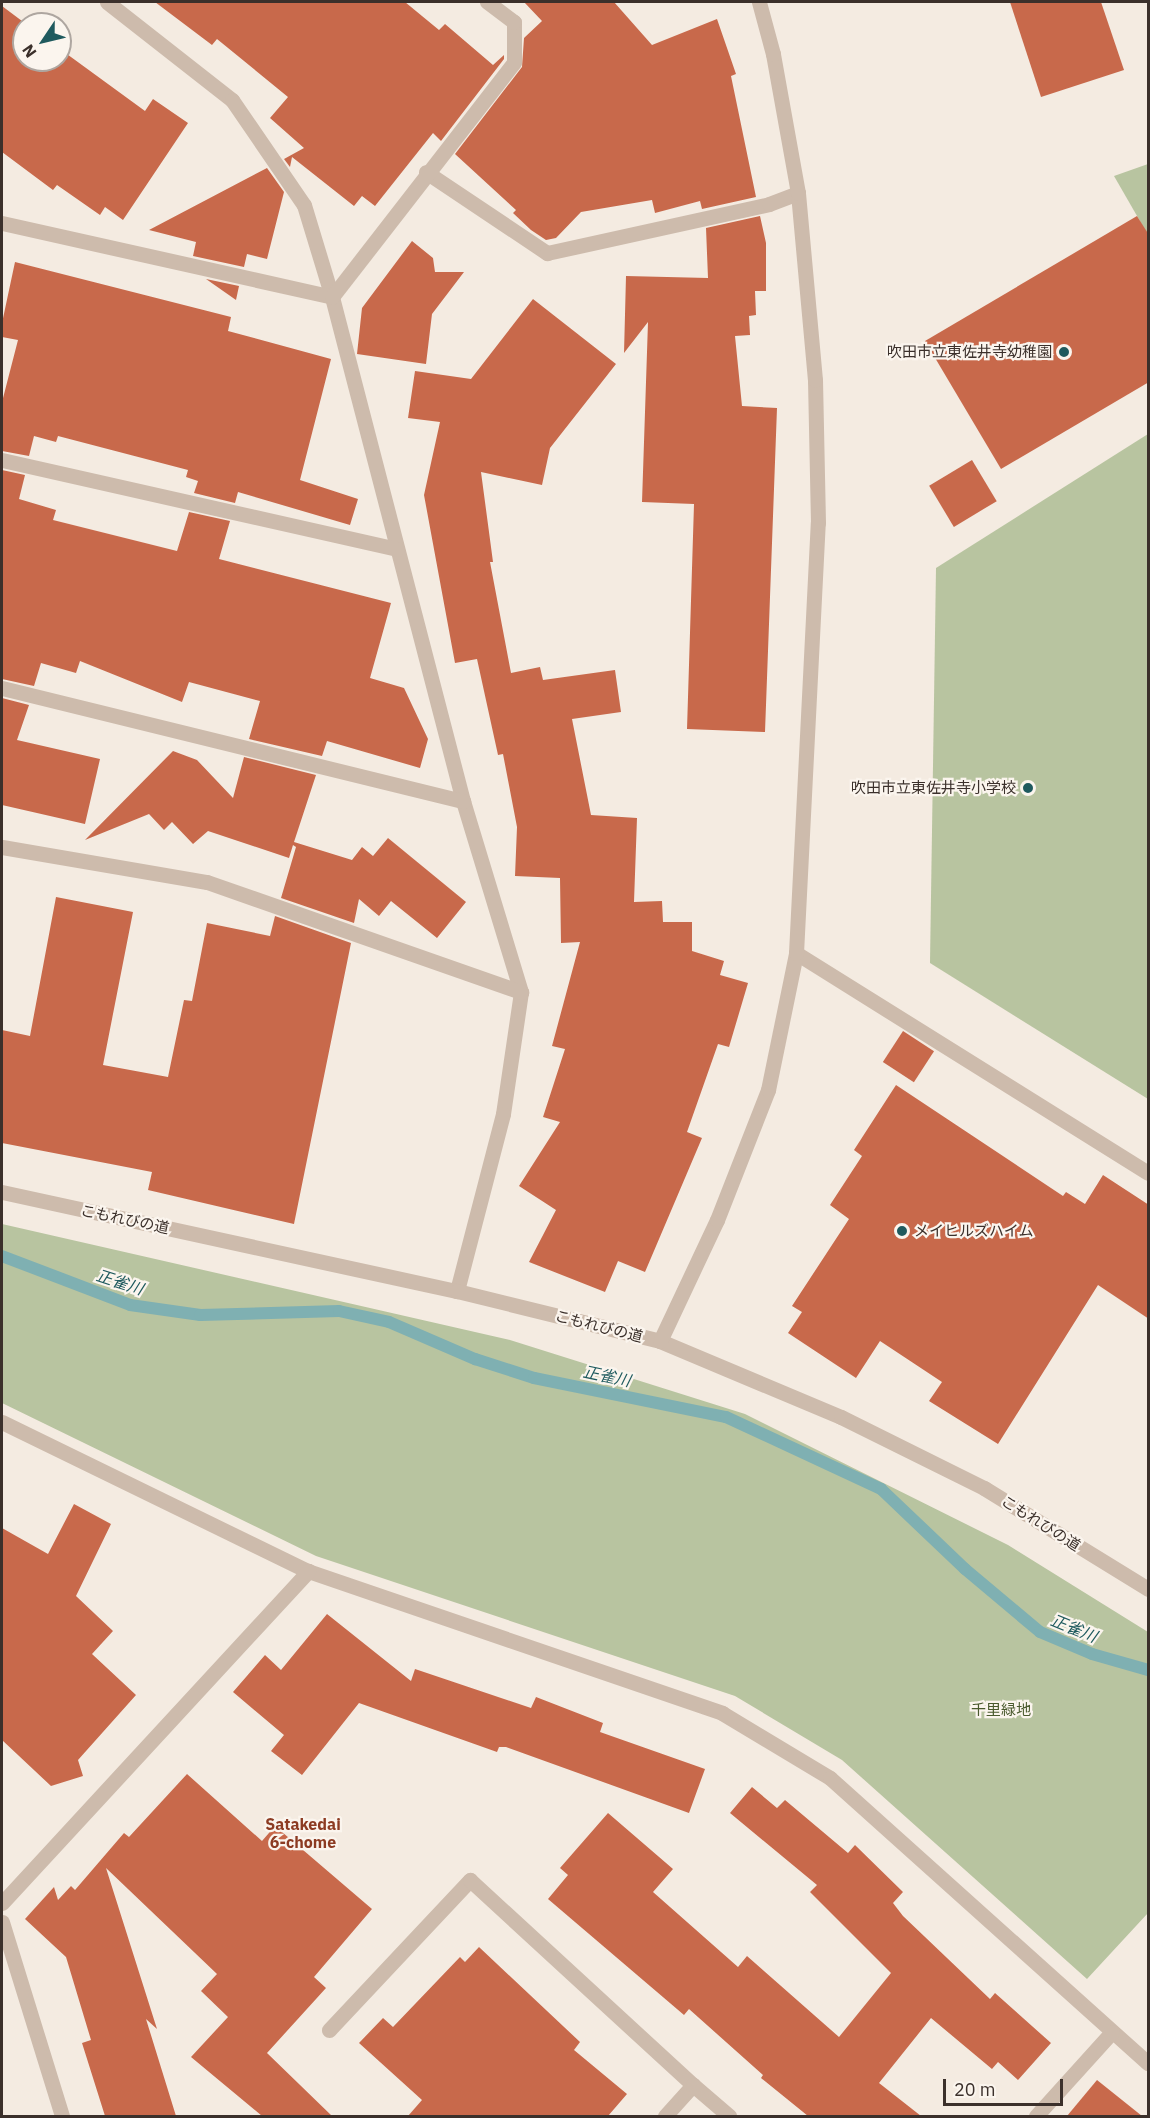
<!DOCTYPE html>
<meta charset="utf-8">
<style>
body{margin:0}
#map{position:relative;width:1150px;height:2118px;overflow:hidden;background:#f4ebe1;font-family:"IBM Plex Sans","Noto Sans JP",sans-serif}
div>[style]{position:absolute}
.green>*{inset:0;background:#b8c4a0}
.stream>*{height:12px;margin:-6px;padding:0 6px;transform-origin:6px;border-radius:6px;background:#7fb0b2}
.building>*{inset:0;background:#c8694b;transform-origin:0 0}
.minor>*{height:15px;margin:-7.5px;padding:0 7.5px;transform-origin:7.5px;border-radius:7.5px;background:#cdbbac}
.dots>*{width:16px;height:16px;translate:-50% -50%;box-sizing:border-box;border:3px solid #fbf5ee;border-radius:50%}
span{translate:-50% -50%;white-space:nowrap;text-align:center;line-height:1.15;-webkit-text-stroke:4.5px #fbf5ee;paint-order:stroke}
.poi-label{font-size:15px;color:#3b302b}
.right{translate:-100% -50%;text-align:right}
.left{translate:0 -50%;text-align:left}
.street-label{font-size:15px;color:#3b302b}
.park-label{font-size:15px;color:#4a5a2e}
.water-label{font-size:16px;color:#1f5a5e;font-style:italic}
.neighbourhood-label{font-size:16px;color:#8c3b22;font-weight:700}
.frame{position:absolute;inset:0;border:3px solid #3b302b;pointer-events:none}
.north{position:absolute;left:12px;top:12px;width:60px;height:60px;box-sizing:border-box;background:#fbf5ee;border:2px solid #aea6a0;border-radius:50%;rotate:235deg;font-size:16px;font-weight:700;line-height:24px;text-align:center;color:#3b302b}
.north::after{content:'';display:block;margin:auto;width:21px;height:27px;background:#1f5a5e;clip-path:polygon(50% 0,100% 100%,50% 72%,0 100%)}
.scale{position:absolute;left:943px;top:2079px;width:120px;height:27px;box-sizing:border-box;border:3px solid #3b302b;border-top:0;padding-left:8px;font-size:18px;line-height:21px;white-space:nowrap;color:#3b302b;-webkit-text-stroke:4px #fbf5ee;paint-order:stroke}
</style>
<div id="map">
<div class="green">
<i style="clip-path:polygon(1148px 164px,1148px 235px,1114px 176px)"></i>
<i style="clip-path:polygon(1148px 434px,1148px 1099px,930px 963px,936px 568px)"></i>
<i style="clip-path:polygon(2px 1224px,510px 1340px,745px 1414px,1008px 1545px,1148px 1632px,1148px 1913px,1087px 1979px,842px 1760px,735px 1696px,316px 1556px,2px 1403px)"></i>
</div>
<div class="stream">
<i style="left:2px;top:1256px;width:137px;rotate:20.9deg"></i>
<i style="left:130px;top:1305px;width:71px;rotate:8.1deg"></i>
<i style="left:200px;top:1315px;width:139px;rotate:-1.6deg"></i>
<i style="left:339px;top:1311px;width:51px;rotate:12.4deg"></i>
<i style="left:389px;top:1322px;width:94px;rotate:23.3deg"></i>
<i style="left:475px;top:1359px;width:62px;rotate:17.9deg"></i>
<i style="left:534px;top:1378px;width:196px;rotate:11.5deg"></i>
<i style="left:726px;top:1417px;width:171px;rotate:24.9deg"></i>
<i style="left:881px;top:1489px;width:116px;rotate:43.6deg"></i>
<i style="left:965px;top:1569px;width:98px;rotate:40deg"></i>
<i style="left:1040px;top:1632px;width:56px;rotate:22.9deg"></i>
<i style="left:1092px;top:1654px;width:58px;rotate:15.9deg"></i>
</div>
<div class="building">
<i style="clip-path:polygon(155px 2px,405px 2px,439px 30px,445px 24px,493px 65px,504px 55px,504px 59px,441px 141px,433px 133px,375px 206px,362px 196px,354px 206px,292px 157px,290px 167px,284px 159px,304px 148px,270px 118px,288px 97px,217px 39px,212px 45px)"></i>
<i style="clip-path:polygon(524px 2px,614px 2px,652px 45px,717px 19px,736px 74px,731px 76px,756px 197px,702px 209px,700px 201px,655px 213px,652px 200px,581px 212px,556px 238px,546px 240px,531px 230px,513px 213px,516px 210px,455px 154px,522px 67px,524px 38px,542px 21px)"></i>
<i style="clip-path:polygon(1010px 2px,1101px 2px,1124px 70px,1041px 97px)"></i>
<i style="clip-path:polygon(2px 6px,26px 24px,24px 60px,60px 60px,60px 49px,145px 111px,153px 99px,188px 123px,123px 220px,105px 207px,100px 215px,57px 185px,53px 190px,2px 152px)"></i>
<i style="clip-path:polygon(267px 168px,284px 192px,267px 259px,247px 254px,244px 267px,193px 256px,196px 242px,149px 230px)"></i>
<i style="clip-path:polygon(760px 216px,766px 243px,766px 291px,755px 291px,756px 315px,749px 316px,750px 335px,735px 336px,742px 406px,777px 408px,765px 732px,687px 729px,694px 504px,642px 502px,648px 322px,624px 353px,626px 276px,708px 278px,706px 228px)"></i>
<i style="clip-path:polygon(1137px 216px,1149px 235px,1149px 382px,1001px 469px,925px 341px)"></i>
<i style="clip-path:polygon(412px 241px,433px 258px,435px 272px,464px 272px,432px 314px,426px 364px,357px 354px,362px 308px)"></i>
<i style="clip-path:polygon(15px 262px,231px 317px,228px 331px,331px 359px,300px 480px,358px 499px,350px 525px,238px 492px,235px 503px,194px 493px,198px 481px,186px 477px,188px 470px,58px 436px,56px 442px,34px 436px,29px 456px,2px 451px,2px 402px,18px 340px,2px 337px,2px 323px)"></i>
<i style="clip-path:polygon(206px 279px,239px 286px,236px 300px)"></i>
<i style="clip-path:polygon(533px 299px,616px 364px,550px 448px,542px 485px,481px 472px,493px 562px,490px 562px,511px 673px,540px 667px,543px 680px,615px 670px,621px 712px,572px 719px,591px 815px,637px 818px,634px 902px,662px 901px,663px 922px,692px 922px,692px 951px,724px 961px,720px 975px,748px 983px,729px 1047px,718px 1044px,687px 1132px,702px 1138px,645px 1272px,618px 1261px,605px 1292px,529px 1262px,556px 1210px,519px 1186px,560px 1122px,543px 1117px,565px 1049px,552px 1046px,580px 942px,561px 943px,560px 878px,515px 876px,517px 827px,503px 754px,498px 755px,477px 659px,455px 663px,424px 495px,440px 422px,408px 418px,415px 371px,471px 379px)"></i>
<i style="left:972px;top:460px;width:48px;height:50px;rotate:59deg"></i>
<i style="clip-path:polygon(2px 470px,25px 475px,19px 499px,56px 510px,53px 520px,177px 551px,189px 512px,230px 521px,219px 559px,391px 603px,370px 678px,404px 688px,428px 739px,420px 768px,327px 741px,322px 756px,249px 739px,260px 701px,189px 682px,182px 702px,80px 661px,76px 673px,41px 663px,34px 686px,2px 679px)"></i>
<i style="clip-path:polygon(2px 698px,29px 705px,17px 740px,100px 759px,85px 824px,2px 805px)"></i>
<i style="clip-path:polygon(173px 751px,197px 760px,233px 798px,244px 757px,316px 775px,294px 842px,352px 860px,362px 847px,373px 856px,388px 838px,466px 902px,437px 938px,391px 901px,379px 916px,359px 899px,354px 923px,281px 898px,296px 847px,293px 845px,289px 858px,208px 831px,193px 844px,172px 822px,164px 830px,149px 814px,85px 840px)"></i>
<i style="clip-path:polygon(56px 897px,133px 912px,103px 1065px,168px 1077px,184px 1000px,192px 1001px,207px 923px,270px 936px,275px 916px,351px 943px,294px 1224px,148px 1190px,152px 1172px,2px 1143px,2px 1030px,30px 1036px)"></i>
<i style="left:903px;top:1031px;width:37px;height:37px;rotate:33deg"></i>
<i style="clip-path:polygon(896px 1085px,1063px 1196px,1066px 1192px,1085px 1204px,1103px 1175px,1149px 1205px,1149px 1319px,1098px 1285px,998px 1444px,929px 1401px,942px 1382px,880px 1341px,856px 1378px,788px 1333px,802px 1312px,792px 1306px,849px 1219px,830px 1205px,862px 1156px,854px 1150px)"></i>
<i style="clip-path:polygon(74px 1504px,111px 1524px,76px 1596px,113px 1631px,92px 1654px,136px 1695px,78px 1760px,83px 1776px,51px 1786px,2px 1740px,2px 1528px,48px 1554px)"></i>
<i style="clip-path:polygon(327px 1614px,411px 1681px,415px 1669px,531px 1708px,536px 1697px,603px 1723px,600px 1732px,705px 1769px,689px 1813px,506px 1747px,499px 1747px,497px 1752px,359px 1703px,302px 1775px,271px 1751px,284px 1735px,233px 1692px,265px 1655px,281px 1670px)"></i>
<i style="clip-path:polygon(187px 1774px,262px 1841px,275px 1826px,372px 1909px,314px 1977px,326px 1988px,267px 2053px,332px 2116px,262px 2116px,191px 2057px,228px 2017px,201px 1991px,217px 1974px,106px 1868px,157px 2029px,146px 2019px,176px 2116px,105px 2116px,82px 2043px,91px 2040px,66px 1957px,25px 1919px,54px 1887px,58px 1900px,71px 1886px,75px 1890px,124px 1833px,129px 1837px)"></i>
<i style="clip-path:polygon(752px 1787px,777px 1808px,785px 1800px,848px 1853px,855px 1845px,903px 1892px,893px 1903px,903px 1916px,990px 1999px,995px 1993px,1051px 2043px,1018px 2080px,998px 2062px,992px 2069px,931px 2018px,879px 2083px,921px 2116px,808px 2116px,761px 2078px,763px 2075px,689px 2009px,684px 2015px,548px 1899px,568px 1875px,560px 1868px,608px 1813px,673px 1869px,653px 1892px,738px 1967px,747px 1956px,839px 2037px,891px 1973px,810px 1892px,817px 1885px,730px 1813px)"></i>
<i style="clip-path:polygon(479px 1947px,580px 2042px,574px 2050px,627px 2094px,608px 2116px,408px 2116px,422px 2100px,359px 2043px,383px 2018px,393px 2027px,460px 1957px,465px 1962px)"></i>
<i style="clip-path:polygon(1097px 2080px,1142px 2116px,1067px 2116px)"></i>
</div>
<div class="minor">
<i style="left:107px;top:2px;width:159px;rotate:38.1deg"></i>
<i style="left:232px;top:100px;width:127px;rotate:55.6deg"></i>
<i style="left:304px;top:205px;width:96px;rotate:73.1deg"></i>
<i style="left:332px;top:297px;width:521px;rotate:75.43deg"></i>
<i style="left:463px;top:801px;width:200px;rotate:73.1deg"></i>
<i style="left:521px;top:992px;width:123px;rotate:98.4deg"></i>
<i style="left:503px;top:1114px;width:183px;rotate:104.6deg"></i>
<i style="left:426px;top:172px;width:146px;rotate:33.8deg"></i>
<i style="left:547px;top:253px;width:227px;rotate:-12.4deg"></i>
<i style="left:769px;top:204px;width:31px;rotate:-21deg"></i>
<i style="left:2px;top:223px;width:338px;rotate:12.6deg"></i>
<i style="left:332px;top:297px;width:297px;rotate:-52.2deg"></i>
<i style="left:514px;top:62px;width:40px;rotate:-90deg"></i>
<i style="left:514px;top:22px;width:34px;rotate:-143deg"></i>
<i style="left:2px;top:460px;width:405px;rotate:12.7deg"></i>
<i style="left:2px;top:688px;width:475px;rotate:13.8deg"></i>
<i style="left:2px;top:847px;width:208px;rotate:9.7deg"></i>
<i style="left:207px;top:882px;width:333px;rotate:19.3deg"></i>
<i style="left:796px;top:953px;width:415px;rotate:32deg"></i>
<i style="left:2px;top:1192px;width:466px;rotate:12.3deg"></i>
<i style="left:457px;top:1291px;width:209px;rotate:13.8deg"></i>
<i style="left:660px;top:1341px;width:196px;rotate:22.8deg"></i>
<i style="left:841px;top:1417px;width:160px;rotate:26.4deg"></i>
<i style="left:984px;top:1488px;width:193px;rotate:31.6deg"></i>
<i style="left:660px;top:1341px;width:134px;rotate:-64.8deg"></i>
<i style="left:717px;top:1220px;width:140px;rotate:-68.6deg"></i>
<i style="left:768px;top:1090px;width:140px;rotate:-78.4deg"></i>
<i style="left:796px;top:953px;width:431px;rotate:-87.1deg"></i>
<i style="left:818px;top:523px;width:143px;rotate:-91.2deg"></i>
<i style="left:815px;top:380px;width:188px;rotate:-95.2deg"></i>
<i style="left:798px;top:193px;width:141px;rotate:-100.2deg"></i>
<i style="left:773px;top:54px;width:54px;rotate:-105.1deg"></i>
<i style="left:2px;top:1422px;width:340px;rotate:26deg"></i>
<i style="left:308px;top:1571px;width:438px;rotate:18.9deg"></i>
<i style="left:722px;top:1713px;width:126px;rotate:31deg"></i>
<i style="left:830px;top:1778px;width:427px;rotate:41.9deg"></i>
<i style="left:2px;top:1903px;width:452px;rotate:-47.3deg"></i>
<i style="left:2px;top:1922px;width:203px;rotate:72.8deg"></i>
<i style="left:329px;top:2030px;width:206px;rotate:-46.8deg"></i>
<i style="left:470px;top:1880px;width:303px;rotate:42.6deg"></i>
<i style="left:665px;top:2116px;width:42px;rotate:-47.9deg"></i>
<i style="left:693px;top:2085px;width:48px;rotate:40.7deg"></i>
<i style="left:1036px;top:2116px;width:113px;rotate:-47.9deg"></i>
</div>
<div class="dots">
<i style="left:1064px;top:352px;background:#1f5a5e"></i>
<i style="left:1028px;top:788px;background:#1f5a5e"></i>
<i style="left:902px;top:1231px;background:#1f5a5e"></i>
</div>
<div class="poi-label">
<span class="right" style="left:1052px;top:352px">吹田市立東佐井寺幼稚園</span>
<span class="right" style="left:1016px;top:788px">吹田市立東佐井寺小学校</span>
<span class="left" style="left:914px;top:1231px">メイヒルズハイム</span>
</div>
<div class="street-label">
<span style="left:125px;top:1219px;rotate:12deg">こもれびの道</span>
<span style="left:599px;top:1326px;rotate:14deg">こもれびの道</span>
<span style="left:1041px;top:1523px;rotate:32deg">こもれびの道</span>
</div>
<div class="park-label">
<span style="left:1001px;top:1710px">千里緑地</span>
</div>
<div class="water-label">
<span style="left:120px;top:1282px;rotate:18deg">正雀川</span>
<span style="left:607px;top:1376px;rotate:12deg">正雀川</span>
<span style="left:1074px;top:1628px;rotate:22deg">正雀川</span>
</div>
<div class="neighbourhood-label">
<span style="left:303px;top:1833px">Satakedai<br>6-chome</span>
</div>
<div class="frame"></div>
<div class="north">N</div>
<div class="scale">20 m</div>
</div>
